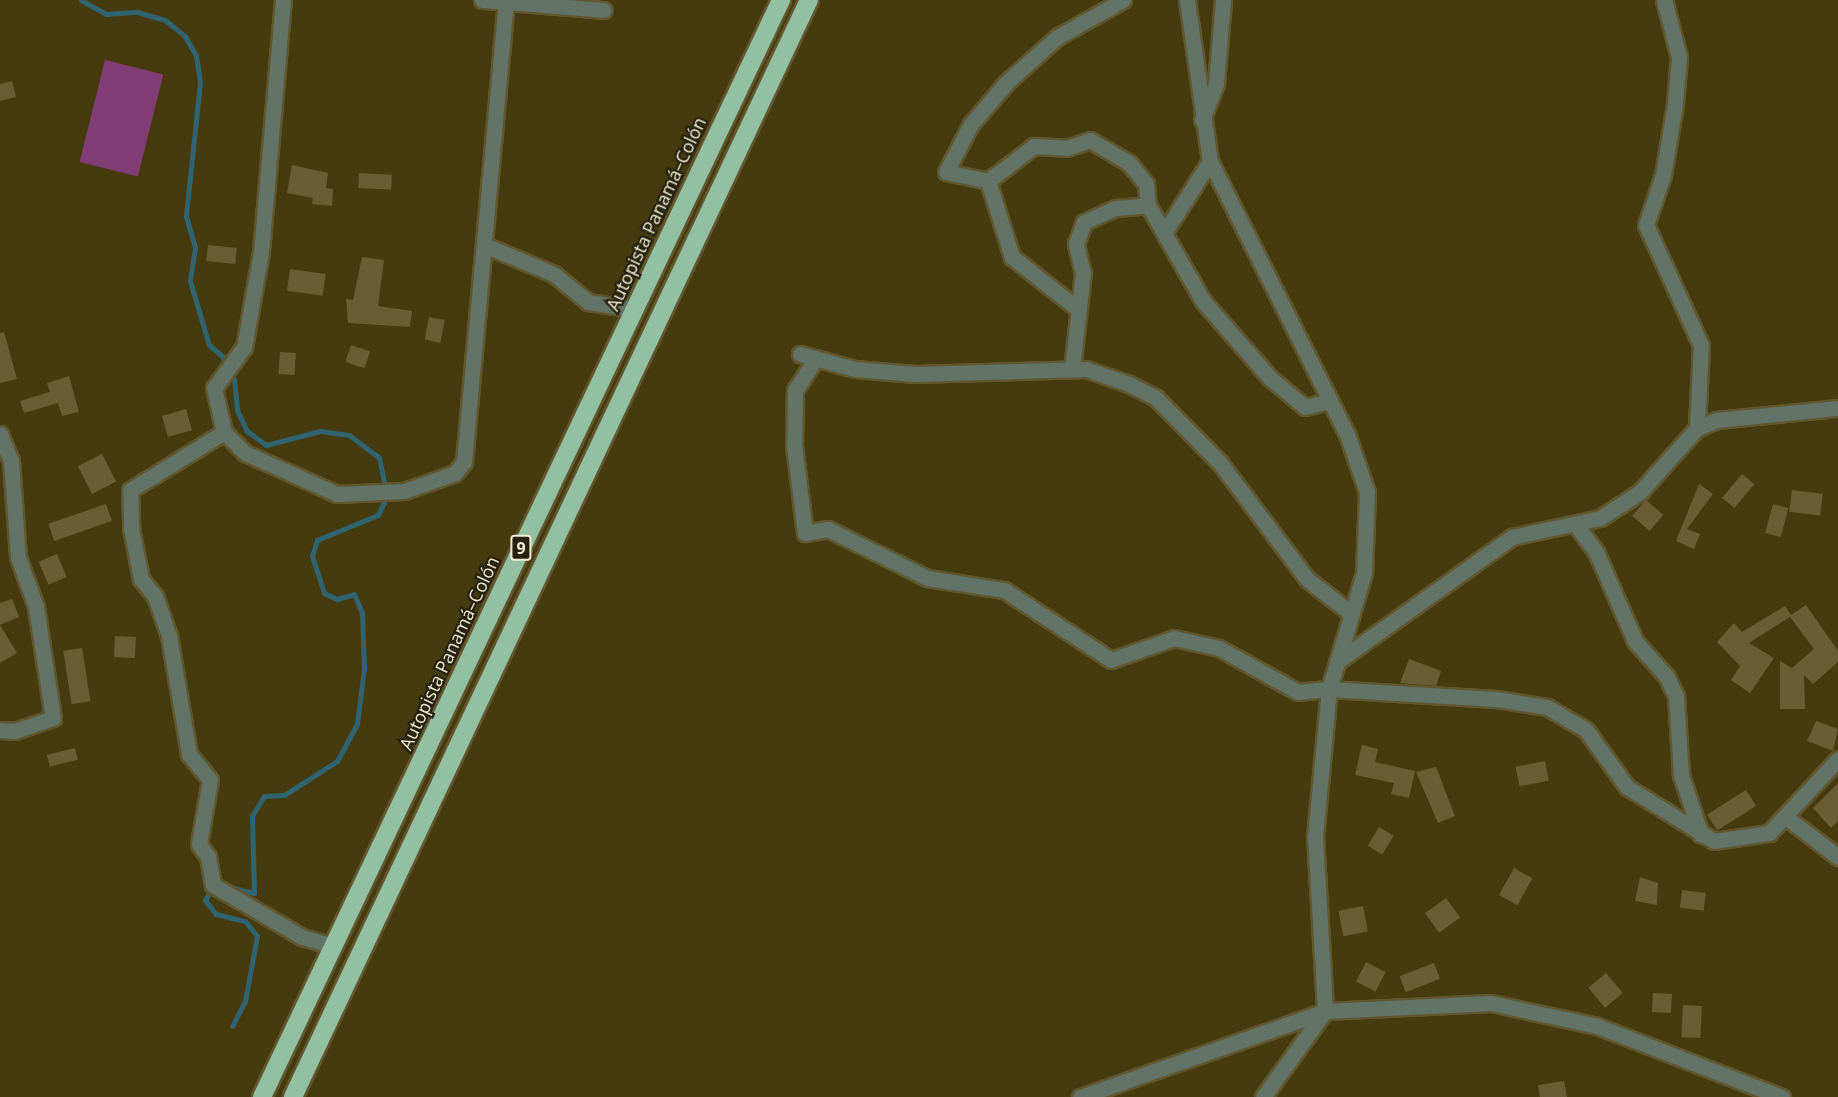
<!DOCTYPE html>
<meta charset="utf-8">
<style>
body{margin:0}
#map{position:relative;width:1838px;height:1097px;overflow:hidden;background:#453b0e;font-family:"Open Sans",sans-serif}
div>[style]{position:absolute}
.green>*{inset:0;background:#823d74;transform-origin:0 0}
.stream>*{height:5px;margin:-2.5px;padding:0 2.5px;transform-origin:2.5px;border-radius:2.5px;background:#306470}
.building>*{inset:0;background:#695e33;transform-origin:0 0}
.roads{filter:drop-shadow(2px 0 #61572e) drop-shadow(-2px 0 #61572e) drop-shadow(0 2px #61572e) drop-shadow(0 -2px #61572e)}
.minor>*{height:15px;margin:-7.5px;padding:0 7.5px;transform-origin:7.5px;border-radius:7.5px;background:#627367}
.tertiary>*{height:15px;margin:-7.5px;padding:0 7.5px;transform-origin:7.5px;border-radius:7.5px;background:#627367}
.motorway>*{height:18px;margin:-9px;padding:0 9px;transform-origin:9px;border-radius:9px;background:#93bfa2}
span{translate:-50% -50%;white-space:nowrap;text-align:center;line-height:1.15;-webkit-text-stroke:4.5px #272210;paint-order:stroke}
.shield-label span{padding:2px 4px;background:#272210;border:2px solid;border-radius:4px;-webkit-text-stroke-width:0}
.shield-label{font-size:16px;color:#f1ebd3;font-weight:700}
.street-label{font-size:18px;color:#f1ebd3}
</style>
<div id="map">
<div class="green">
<i style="left:105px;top:60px;width:60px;height:105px;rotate:14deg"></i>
</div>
<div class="stream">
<i style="left:81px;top:0;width:29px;rotate:29deg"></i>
<i style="left:106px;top:14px;width:31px;rotate:-4deg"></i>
<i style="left:137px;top:12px;width:29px;rotate:16deg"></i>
<i style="left:165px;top:20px;width:26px;rotate:39deg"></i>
<i style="left:185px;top:36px;width:23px;rotate:61deg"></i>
<i style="left:196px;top:56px;width:26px;rotate:81deg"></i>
<i style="left:200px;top:82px;width:135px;rotate:96deg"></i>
<i style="left:186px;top:216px;width:33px;rotate:74deg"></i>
<i style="left:195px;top:248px;width:33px;rotate:99deg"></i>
<i style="left:190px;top:281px;width:67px;rotate:73.5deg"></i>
<i style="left:209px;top:345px;width:17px;rotate:40deg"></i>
<i style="left:222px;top:356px;width:27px;rotate:63deg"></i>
<i style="left:234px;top:380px;width:30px;rotate:84deg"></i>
<i style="left:237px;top:410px;width:23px;rotate:65deg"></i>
<i style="left:247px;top:431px;width:24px;rotate:36deg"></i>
<i style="left:266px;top:445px;width:56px;rotate:-14.5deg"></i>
<i style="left:320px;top:431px;width:29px;rotate:8deg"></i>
<i style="left:349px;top:435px;width:38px;rotate:37deg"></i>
<i style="left:379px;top:458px;width:24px;rotate:78deg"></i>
<i style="left:384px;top:481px;width:21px;rotate:90deg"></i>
<i style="left:384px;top:502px;width:14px;rotate:115deg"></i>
<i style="left:378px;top:515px;width:66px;rotate:157.7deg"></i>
<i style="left:317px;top:540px;width:17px;rotate:107deg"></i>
<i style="left:312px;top:556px;width:39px;rotate:72deg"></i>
<i style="left:324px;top:593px;width:14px;rotate:25deg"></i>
<i style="left:337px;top:599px;width:18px;rotate:-16deg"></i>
<i style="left:354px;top:594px;width:21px;rotate:67deg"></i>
<i style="left:362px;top:613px;width:56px;rotate:88deg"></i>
<i style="left:364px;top:669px;width:55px;rotate:97.3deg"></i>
<i style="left:357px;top:724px;width:42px;rotate:118.4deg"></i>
<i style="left:337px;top:761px;width:63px;rotate:147.3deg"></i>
<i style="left:284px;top:795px;width:20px;rotate:177deg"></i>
<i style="left:264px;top:796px;width:23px;rotate:121deg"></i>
<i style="left:252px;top:816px;width:77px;rotate:88.5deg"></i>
<i style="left:254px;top:893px;width:36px;rotate:-166deg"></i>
<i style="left:212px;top:887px;width:15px;rotate:118deg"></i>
<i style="left:205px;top:900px;width:18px;rotate:52deg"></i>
<i style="left:216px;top:914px;width:30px;rotate:14deg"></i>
<i style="left:245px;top:921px;width:19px;rotate:51deg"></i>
<i style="left:257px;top:936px;width:66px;rotate:100.5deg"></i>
<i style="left:245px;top:1001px;width:28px;rotate:117deg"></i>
</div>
<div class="building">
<i style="clip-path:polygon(12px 81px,16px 97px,0 101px,0 84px)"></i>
<i style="clip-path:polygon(292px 165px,328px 173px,326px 188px,333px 189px,332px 206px,312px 204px,313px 198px,287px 193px)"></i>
<i style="left:359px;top:173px;width:33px;height:15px;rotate:3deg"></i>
<i style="left:208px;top:245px;width:29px;height:16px;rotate:6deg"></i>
<i style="clip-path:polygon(362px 257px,384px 260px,378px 306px,412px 311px,410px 327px,348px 323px,346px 299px,353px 300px)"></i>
<i style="left:290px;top:269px;width:36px;height:22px;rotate:8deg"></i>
<i style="left:429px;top:317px;width:16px;height:23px;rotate:11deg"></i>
<i style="clip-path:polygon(4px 332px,17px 379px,0 383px,0 333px)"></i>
<i style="left:351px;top:345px;width:20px;height:18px;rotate:18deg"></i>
<i style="left:280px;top:352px;width:16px;height:22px;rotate:4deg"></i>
<i style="clip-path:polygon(69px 376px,79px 412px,62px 416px,58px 403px,24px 413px,20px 401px,50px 392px,47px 383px)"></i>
<i style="left:186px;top:409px;width:22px;height:25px;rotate:74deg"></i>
<i style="left:102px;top:454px;width:31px;height:27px;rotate:63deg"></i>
<i style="left:1742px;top:474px;width:16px;height:31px;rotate:40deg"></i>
<i style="clip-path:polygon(1699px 484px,1713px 494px,1687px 529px,1700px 534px,1694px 549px,1676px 541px)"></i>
<i style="left:1792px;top:490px;width:31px;height:22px;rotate:7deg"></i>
<i style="left:1646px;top:500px;width:23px;height:21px;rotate:41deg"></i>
<i style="left:106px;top:504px;width:18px;height:61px;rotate:71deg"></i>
<i style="left:1773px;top:504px;width:16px;height:30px;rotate:15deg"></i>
<i style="left:57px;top:554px;width:25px;height:20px;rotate:67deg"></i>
<i style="clip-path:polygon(12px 599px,19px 617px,0 625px,17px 653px,0 663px,0 603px)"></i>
<i style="clip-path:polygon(1806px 605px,1838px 651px,1838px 662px,1813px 684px,1804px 675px,1805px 709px,1780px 709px,1780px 661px,1792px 668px,1814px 649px,1790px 617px,1749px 643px,1774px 658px,1750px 693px,1731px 680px,1740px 666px,1717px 642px,1734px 623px,1742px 632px,1785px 606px,1791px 615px)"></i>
<i style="left:115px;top:636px;width:21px;height:21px;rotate:3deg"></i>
<i style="left:82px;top:648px;width:54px;height:19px;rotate:81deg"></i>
<i style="clip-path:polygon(1409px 659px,1441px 671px,1436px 686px,1400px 683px)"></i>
<i style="clip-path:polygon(1816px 721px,1838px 729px,1833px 751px,1807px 741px)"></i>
<i style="clip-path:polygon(1362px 745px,1378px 749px,1375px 762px,1415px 771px,1409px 798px,1391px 794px,1394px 783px,1355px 775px)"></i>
<i style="left:75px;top:748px;width:12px;height:29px;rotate:76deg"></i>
<i style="left:1545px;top:761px;width:20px;height:30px;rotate:79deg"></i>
<i style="clip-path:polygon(1436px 767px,1455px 816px,1438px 823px,1416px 772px)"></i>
<i style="clip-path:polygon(1838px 783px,1838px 821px,1831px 828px,1813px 808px)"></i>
<i style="left:1746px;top:790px;width:19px;height:46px;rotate:58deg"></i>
<i style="left:1379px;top:827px;width:17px;height:22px;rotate:31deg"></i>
<i style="left:1514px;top:868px;width:21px;height:31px;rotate:29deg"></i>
<i style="clip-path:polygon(1640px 877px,1658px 883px,1657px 905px,1635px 901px)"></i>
<i style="left:1682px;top:890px;width:24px;height:18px;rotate:7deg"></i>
<i style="left:1446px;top:898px;width:24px;height:26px;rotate:54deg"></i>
<i style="left:1363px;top:906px;width:26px;height:25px;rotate:79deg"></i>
<i style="left:1366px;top:962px;width:22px;height:22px;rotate:27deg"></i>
<i style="left:1434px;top:963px;width:17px;height:37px;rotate:69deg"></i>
<i style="left:1606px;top:973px;width:26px;height:23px;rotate:50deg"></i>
<i style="left:1653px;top:993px;width:19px;height:19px;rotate:3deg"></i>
<i style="left:1683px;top:1005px;width:19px;height:32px;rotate:3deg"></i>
<i style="clip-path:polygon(1564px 1081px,1567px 1097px,1540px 1097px,1538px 1085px)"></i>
</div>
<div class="roads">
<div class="minor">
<i style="left:283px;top:0;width:253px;rotate:95deg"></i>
<i style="left:261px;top:252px;width:97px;rotate:100.1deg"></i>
<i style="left:244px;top:347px;width:51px;rotate:126.2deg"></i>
<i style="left:214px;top:388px;width:45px;rotate:77.2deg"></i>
<i style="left:224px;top:432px;width:110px;rotate:148.3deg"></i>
<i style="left:130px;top:490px;width:38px;rotate:88deg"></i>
<i style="left:131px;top:528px;width:52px;rotate:78.9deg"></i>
<i style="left:141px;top:579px;width:22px;rotate:51deg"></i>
<i style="left:155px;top:596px;width:42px;rotate:70.7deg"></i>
<i style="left:169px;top:636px;width:120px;rotate:80.4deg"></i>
<i style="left:189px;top:754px;width:33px;rotate:51deg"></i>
<i style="left:210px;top:780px;width:65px;rotate:99.8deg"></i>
<i style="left:199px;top:844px;width:16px;rotate:55deg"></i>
<i style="left:208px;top:857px;width:28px;rotate:80deg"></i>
<i style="left:213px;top:885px;width:103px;rotate:30.3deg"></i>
<i style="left:302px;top:937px;width:33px;rotate:16deg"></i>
<i style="left:482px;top:0;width:122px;rotate:4.7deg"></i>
<i style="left:1123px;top:0;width:76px;rotate:150.7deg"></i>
<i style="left:1057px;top:37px;width:67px;rotate:138deg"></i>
<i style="left:1007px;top:82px;width:55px;rotate:130.6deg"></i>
<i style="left:971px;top:124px;width:54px;rotate:117.5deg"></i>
<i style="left:946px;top:172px;width:43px;rotate:12.1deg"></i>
<i style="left:988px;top:181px;width:58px;rotate:-37.3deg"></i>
<i style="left:1034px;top:146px;width:33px;rotate:3deg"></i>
<i style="left:1067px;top:148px;width:24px;rotate:-19deg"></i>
<i style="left:1090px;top:140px;width:45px;rotate:30.5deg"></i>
<i style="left:1129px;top:163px;width:27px;rotate:51deg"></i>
<i style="left:1146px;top:184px;width:21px;rotate:85deg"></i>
<i style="left:1664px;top:0;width:59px;rotate:75.3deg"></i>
<i style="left:1679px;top:57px;width:47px;rotate:94.9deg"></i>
<i style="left:1675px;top:104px;width:72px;rotate:99.6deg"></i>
<i style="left:1663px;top:175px;width:53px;rotate:108.8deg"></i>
<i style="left:1646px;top:225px;width:132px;rotate:65.4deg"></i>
<i style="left:1701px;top:345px;width:83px;rotate:92.8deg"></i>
<i style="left:1202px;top:120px;width:39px;rotate:-69deg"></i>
<i style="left:1216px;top:84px;width:84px;rotate:-85.2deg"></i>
<i style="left:988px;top:181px;width:80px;rotate:72.5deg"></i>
<i style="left:1012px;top:257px;width:85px;rotate:38.3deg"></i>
<i style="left:1164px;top:233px;width:85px;rotate:-57.4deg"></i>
<i style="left:484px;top:245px;width:76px;rotate:22.5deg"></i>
<i style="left:554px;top:274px;width:44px;rotate:39.5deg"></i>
<i style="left:588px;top:302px;width:47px;rotate:8.7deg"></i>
<i style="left:800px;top:354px;width:57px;rotate:15.3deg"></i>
<i style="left:855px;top:369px;width:60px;rotate:4.8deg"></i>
<i style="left:915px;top:374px;width:171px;rotate:-1.7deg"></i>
<i style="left:1086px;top:369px;width:46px;rotate:19.2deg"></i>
<i style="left:1129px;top:384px;width:30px;rotate:27deg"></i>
<i style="left:1156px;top:398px;width:91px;rotate:45.4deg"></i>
<i style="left:1220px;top:463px;width:145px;rotate:53.1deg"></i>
<i style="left:1307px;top:579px;width:57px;rotate:37.9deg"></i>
<i style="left:816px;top:358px;width:38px;rotate:123deg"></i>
<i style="left:795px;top:390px;width:55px;rotate:91deg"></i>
<i style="left:794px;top:445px;width:89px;rotate:82.9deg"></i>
<i style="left:805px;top:533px;width:23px;rotate:-10deg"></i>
<i style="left:828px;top:529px;width:110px;rotate:26.3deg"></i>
<i style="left:927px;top:578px;width:78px;rotate:8.9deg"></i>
<i style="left:1004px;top:590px;width:128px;rotate:33.2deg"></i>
<i style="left:1111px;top:660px;width:67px;rotate:-19.2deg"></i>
<i style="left:1174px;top:638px;width:46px;rotate:12.5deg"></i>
<i style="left:1219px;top:648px;width:90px;rotate:29.1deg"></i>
<i style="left:1298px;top:692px;width:31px;rotate:-6deg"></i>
<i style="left:1329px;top:689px;width:167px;rotate:3.4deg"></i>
<i style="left:1496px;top:699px;width:52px;rotate:8.9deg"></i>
<i style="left:1547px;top:707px;width:45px;rotate:30.5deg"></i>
<i style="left:1586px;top:730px;width:70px;rotate:54.3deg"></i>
<i style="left:1627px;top:787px;width:102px;rotate:31.8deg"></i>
<i style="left:1714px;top:841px;width:56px;rotate:-8.3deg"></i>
<i style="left:1769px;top:833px;width:101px;rotate:-47deg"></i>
<i style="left:1072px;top:369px;width:97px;rotate:-83.5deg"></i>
<i style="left:1083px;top:273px;width:30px;rotate:-104deg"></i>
<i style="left:1076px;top:244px;width:23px;rotate:-70deg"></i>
<i style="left:1084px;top:222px;width:35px;rotate:-24deg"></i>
<i style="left:1116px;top:208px;width:32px;rotate:-5deg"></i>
<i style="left:1148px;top:205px;width:111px;rotate:60.2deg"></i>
<i style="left:1203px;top:301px;width:102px;rotate:49deg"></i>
<i style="left:1270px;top:378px;width:45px;rotate:39.6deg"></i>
<i style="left:1305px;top:407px;width:25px;rotate:-14deg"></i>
<i style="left:224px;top:432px;width:30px;rotate:45deg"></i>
<i style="left:245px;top:453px;width:101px;rotate:24deg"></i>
<i style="left:337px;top:494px;width:67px;rotate:-2.6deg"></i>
<i style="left:404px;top:491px;width:54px;rotate:-19.4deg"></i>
<i style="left:455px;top:473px;width:14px;rotate:-51deg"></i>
<i style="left:464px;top:462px;width:464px;rotate:-84.8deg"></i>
<i style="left:0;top:434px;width:29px;rotate:68deg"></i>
<i style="left:11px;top:461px;width:96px;rotate:85.8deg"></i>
<i style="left:18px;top:557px;width:53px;rotate:70.2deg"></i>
<i style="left:36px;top:607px;width:112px;rotate:81.3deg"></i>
<i style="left:53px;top:718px;width:40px;rotate:161.1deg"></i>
<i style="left:15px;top:731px;width:15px;rotate:-176deg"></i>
<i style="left:1577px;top:526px;width:34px;rotate:54deg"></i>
<i style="left:1597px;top:554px;width:95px;rotate:66.4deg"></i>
<i style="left:1635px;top:641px;width:48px;rotate:48.4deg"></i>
<i style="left:1667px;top:677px;width:21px;rotate:65deg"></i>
<i style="left:1676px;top:696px;width:79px;rotate:86.4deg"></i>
<i style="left:1681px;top:775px;width:63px;rotate:71.6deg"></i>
<i style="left:1338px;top:661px;width:214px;rotate:-35.5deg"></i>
<i style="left:1512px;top:537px;width:90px;rotate:-12.2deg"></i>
<i style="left:1600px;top:518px;width:48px;rotate:-33deg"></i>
<i style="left:1640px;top:492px;width:86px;rotate:-48.3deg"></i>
<i style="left:1697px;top:428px;width:22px;rotate:-22deg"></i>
<i style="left:1717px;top:420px;width:122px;rotate:-5.7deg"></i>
<i style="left:1786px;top:817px;width:66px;rotate:37.6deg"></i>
<i style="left:1080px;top:1097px;width:260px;rotate:-19.3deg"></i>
<i style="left:1325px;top:1011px;width:166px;rotate:-2.8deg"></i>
<i style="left:1491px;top:1003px;width:108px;rotate:12.2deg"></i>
<i style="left:1597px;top:1026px;width:198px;rotate:21deg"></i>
</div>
<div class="tertiary">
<i style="left:1187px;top:0;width:163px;rotate:81.9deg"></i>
<i style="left:1210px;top:161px;width:305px;rotate:63.4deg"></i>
<i style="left:1347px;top:434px;width:61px;rotate:71deg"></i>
<i style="left:1367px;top:492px;width:81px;rotate:92.1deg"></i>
<i style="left:1364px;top:573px;width:121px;rotate:106.8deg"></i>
<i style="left:1329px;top:689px;width:148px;rotate:95.4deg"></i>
<i style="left:1315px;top:836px;width:175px;rotate:86.7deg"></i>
<i style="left:1325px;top:1011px;width:106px;rotate:125.8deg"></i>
</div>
<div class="motorway">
<i style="left:262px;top:1097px;width:1214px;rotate:-64.68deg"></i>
<i style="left:293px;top:1097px;width:1212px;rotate:-64.81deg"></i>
</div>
</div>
<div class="shield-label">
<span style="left:521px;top:548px">9</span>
</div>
<div class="street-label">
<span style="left:656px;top:214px;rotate:-65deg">Autopista Panamá–Colón</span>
<span style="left:449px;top:653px;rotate:-65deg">Autopista Panamá–Colón</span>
</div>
</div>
